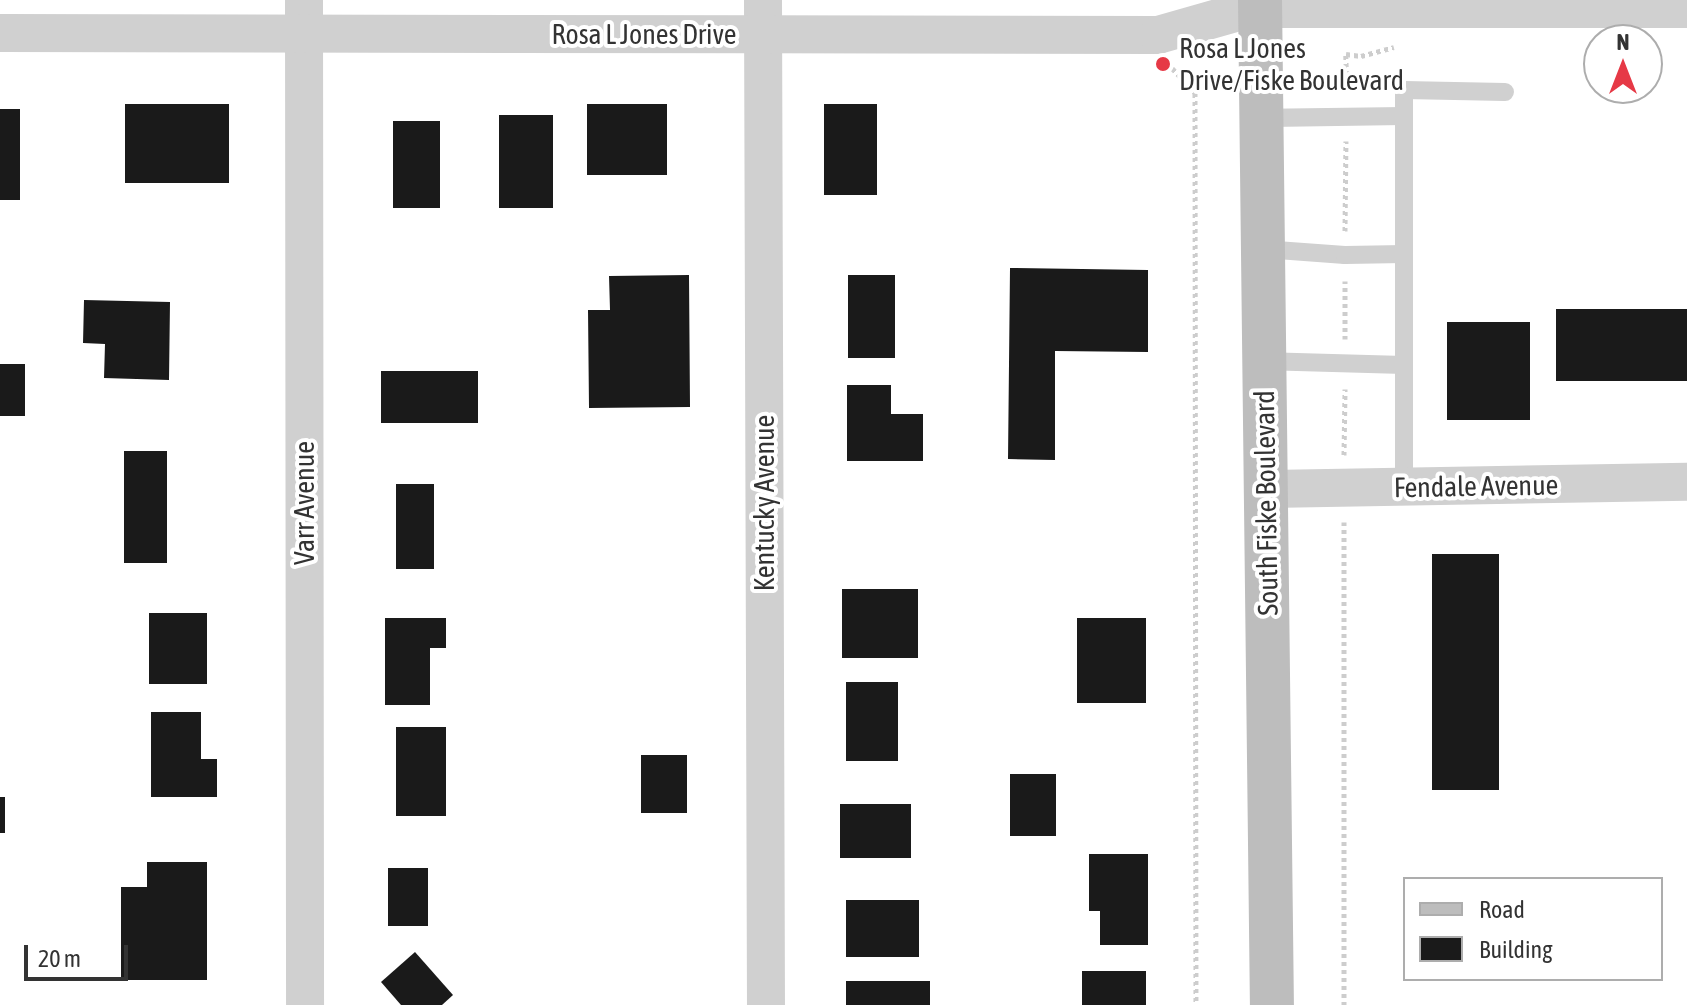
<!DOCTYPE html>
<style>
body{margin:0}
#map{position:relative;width:1687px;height:1005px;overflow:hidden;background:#fff;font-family:"Asap Condensed",sans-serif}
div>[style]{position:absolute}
.building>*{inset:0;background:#1a1a1a;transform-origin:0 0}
.path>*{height:5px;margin-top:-2.5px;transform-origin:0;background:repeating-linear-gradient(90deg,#cdcdcd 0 4px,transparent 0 8px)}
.service>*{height:18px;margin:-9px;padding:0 9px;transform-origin:9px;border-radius:9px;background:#d0d0d0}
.minor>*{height:38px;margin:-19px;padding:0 19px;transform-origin:19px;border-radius:19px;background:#d0d0d0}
.tertiary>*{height:44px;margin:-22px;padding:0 22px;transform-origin:22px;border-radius:22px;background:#d0d0d0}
.secondary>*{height:44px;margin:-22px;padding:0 22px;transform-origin:22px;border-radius:22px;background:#bdbdbd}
.dots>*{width:22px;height:22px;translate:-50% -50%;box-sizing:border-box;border:4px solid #fff;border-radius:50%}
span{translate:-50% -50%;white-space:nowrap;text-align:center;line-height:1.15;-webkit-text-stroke:8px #fff;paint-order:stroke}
.street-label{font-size:28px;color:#333}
.poi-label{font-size:28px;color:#333}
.left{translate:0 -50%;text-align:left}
.legend{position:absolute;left:1403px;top:877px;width:260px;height:104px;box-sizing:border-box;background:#fff;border:2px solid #adadad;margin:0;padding:10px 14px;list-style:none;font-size:24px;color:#333}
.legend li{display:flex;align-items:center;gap:16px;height:40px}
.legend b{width:40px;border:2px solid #adadad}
.north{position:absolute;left:1583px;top:24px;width:80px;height:80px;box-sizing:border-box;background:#fff;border:2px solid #adadad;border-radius:50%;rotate:0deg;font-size:22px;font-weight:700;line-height:32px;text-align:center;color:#333}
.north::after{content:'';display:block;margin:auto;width:28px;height:36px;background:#e63946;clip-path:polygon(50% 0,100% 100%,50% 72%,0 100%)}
.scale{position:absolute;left:24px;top:945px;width:104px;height:36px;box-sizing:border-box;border:4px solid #333;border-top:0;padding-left:10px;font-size:24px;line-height:28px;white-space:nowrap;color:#333;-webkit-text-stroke:6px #fff;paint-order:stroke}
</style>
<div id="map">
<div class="building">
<i style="left:125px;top:104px;width:104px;height:79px"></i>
<i style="left:587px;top:104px;width:80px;height:71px"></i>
<i style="left:824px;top:104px;width:53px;height:91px"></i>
<i style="left:0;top:109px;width:20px;height:91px"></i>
<i style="left:499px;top:115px;width:54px;height:93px"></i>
<i style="left:393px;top:121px;width:47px;height:87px"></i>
<i style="clip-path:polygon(1010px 268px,1148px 270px,1148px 352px,1055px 351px,1055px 460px,1008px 459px)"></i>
<i style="clip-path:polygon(689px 275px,690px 407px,589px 408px,588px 310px,610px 310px,609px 276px)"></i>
<i style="left:848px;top:275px;width:47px;height:83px"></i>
<i style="clip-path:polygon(84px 300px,170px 302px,169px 380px,104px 378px,105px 344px,83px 343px)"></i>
<i style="left:1556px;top:309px;width:131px;height:72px"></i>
<i style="left:1447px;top:322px;width:83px;height:98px"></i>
<i style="left:0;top:364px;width:25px;height:52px"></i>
<i style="left:381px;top:371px;width:97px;height:52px"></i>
<i style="clip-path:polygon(847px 385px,891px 385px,891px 414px,923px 414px,923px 461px,847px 461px)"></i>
<i style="left:124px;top:451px;width:43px;height:112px"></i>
<i style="left:396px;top:484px;width:38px;height:85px"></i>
<i style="left:1432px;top:554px;width:67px;height:236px"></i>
<i style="left:842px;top:589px;width:76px;height:69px"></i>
<i style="left:149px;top:613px;width:58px;height:71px"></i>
<i style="clip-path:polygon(385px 618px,446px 618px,446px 648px,430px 648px,430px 705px,385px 705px)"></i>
<i style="left:1077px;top:618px;width:69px;height:85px"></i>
<i style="left:846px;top:682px;width:52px;height:79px"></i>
<i style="clip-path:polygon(151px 712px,201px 712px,201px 759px,217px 759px,217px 797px,151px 797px)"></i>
<i style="left:396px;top:727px;width:50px;height:89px"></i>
<i style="left:641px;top:755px;width:46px;height:58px"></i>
<i style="left:1010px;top:774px;width:46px;height:62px"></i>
<i style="left:0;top:797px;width:5px;height:36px"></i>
<i style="left:840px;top:804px;width:71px;height:54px"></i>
<i style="clip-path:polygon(1089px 854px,1148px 854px,1148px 945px,1100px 945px,1100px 911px,1089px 911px)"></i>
<i style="clip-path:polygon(147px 862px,207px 862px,207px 980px,121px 980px,121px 887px,147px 887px)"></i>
<i style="left:388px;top:868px;width:40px;height:58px"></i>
<i style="left:846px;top:900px;width:73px;height:57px"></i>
<i style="clip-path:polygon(415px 952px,453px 995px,442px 1005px,401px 1005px,381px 982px)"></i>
<i style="left:1082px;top:971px;width:64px;height:34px"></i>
<i style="left:846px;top:981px;width:84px;height:24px"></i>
</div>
<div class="path">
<i style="left:1172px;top:68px;width:34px;rotate:47deg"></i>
<i style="left:1195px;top:93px;width:912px;rotate:89.94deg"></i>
<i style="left:1347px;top:91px;width:37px;rotate:-92deg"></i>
<i style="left:1346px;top:54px;width:15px;rotate:8deg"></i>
<i style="left:1361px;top:56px;width:34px;rotate:-15deg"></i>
<i style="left:1345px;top:231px;width:90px;rotate:-89.4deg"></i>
<i style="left:1345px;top:339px;width:58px;rotate:-90deg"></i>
<i style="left:1344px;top:455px;width:66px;rotate:-89.1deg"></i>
<i style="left:1344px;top:522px;width:483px;rotate:90deg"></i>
</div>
<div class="service">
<i style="left:1261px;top:118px;width:143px;rotate:-0.8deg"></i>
<i style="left:1263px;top:249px;width:82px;rotate:4.2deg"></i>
<i style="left:1345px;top:255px;width:59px;rotate:-1deg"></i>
<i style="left:1264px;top:361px;width:140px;rotate:1.6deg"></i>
<i style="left:1404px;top:487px;width:397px;rotate:-90deg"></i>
<i style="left:1404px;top:90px;width:101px;rotate:1.1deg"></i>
</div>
<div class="minor">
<i style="left:304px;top:0;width:1005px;rotate:89.94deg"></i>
<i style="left:763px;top:0;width:1005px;rotate:89.83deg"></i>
<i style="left:0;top:33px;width:1158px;rotate:0.1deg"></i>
<i style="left:1158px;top:35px;width:106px;rotate:-15.9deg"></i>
<i style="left:1266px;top:489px;width:421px;rotate:-1deg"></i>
</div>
<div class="tertiary">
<i style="left:1260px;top:6px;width:427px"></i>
</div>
<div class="secondary">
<i style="left:1260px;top:0;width:1005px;rotate:89.32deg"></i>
</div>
<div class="dots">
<i style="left:1163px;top:64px;background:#e63946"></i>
</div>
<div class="street-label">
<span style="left:644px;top:34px">Rosa L Jones Drive</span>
<span style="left:1476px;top:486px;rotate:-1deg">Fendale Avenue</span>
<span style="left:304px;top:503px;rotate:-90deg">Varr Avenue</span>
<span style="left:764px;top:503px;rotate:-90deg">Kentucky Avenue</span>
<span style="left:1266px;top:503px;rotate:-91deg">South Fiske Boulevard</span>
</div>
<div class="poi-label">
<span class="left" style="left:1179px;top:64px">Rosa L Jones<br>Drive/Fiske Boulevard</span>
</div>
<ul class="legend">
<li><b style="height:10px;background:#bdbdbd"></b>Road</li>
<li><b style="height:22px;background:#1a1a1a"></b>Building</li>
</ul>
<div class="north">N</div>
<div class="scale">20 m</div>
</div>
